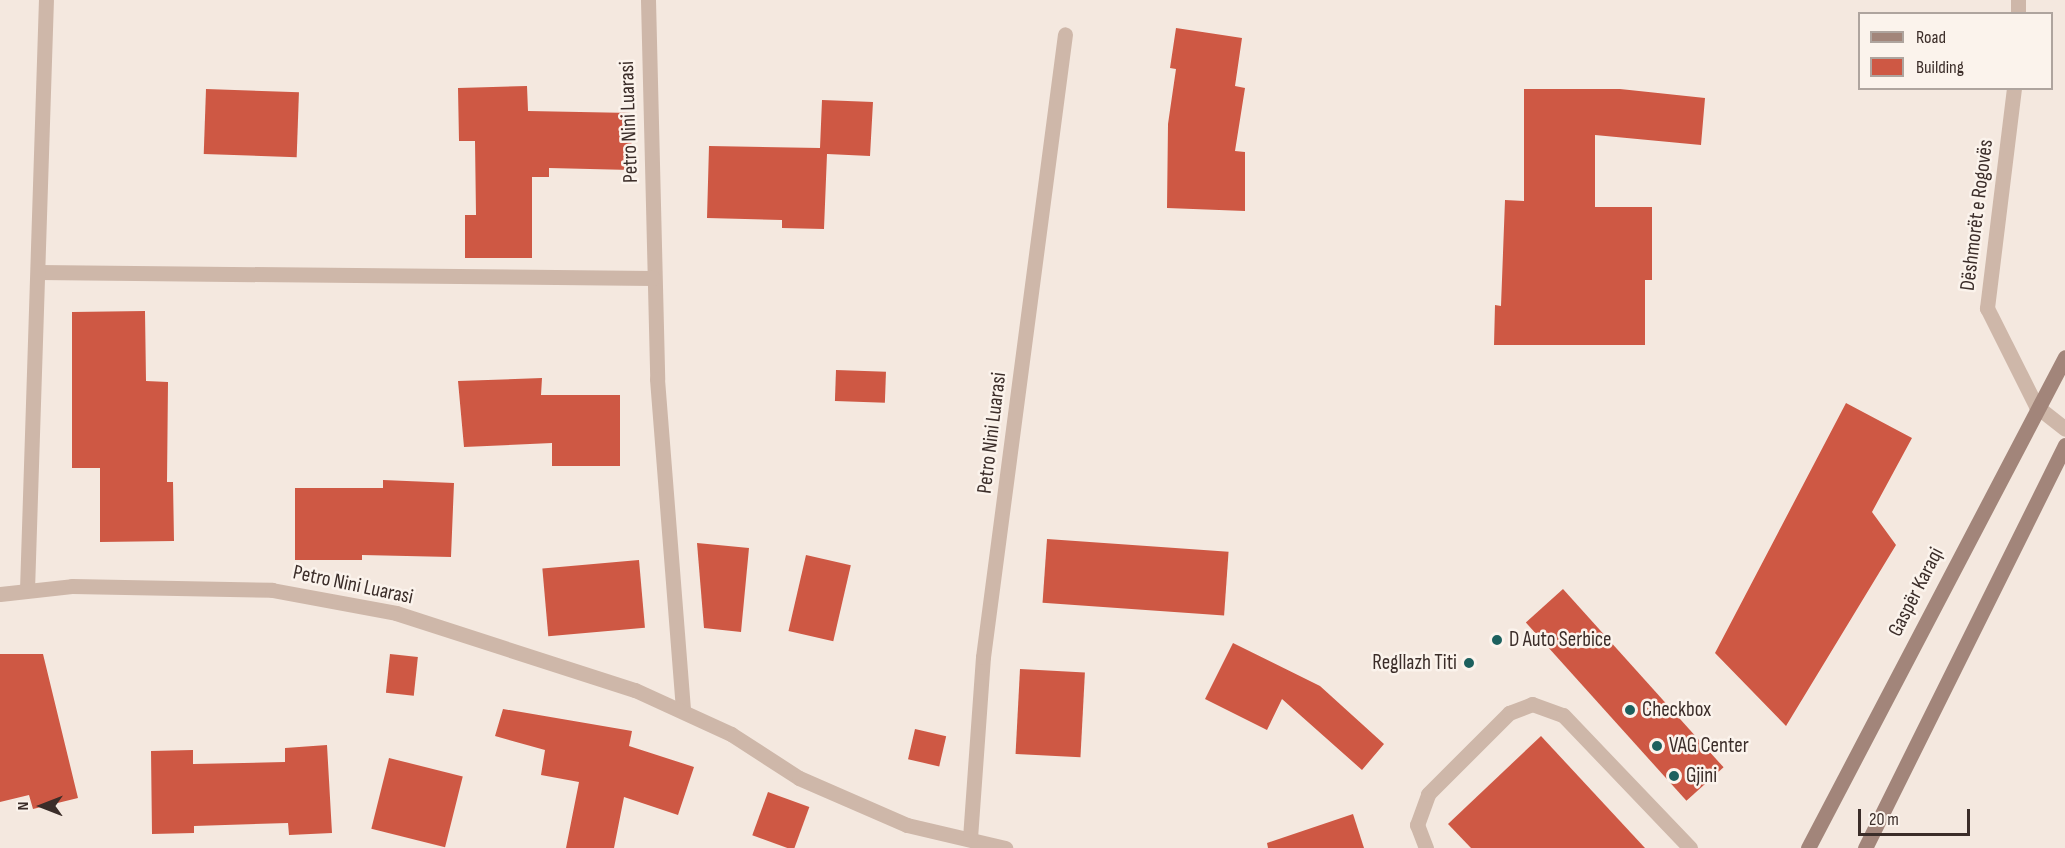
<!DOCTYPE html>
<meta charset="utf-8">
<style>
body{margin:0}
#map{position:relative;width:2065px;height:848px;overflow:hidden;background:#f4e8df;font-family:"Sofia Sans Condensed",sans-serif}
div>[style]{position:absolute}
.building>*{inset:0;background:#ce5844;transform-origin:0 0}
.service>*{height:15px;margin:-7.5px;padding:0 7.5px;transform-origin:7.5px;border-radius:7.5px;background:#ceb7a9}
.minor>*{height:15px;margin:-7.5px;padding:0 7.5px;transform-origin:7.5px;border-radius:7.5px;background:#ceb7a9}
.secondary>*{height:15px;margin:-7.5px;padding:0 7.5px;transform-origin:7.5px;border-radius:7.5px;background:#a2857a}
.dots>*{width:16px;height:16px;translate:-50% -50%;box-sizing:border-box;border:3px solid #fbf3ec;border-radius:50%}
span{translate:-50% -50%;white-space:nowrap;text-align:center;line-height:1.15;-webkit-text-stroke:5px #fbf3ec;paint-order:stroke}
.street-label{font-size:21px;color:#3b2d29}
.poi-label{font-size:21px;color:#3b2d29}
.left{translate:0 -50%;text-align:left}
.right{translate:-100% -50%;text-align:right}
.legend{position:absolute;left:1858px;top:12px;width:195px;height:78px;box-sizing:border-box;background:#fbf3ec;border:2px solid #aea49e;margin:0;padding:8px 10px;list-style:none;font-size:18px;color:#3b2d29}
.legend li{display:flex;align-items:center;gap:12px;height:30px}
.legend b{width:30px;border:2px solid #aea49e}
.north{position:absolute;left:12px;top:776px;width:60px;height:60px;-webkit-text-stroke:4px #fbf3ec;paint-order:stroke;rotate:270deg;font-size:16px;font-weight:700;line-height:24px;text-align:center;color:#3b2d29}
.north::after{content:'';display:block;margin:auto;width:21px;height:27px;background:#3b2d29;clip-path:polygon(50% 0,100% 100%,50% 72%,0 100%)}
.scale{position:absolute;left:1858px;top:809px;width:112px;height:27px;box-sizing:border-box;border:3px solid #3b2d29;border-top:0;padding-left:8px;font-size:18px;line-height:21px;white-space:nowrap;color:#3b2d29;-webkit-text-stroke:4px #fbf3ec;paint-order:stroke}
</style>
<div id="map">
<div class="building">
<i style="clip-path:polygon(1176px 28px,1242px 38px,1235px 86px,1245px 88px,1235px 151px,1245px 152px,1245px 211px,1167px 208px,1168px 124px,1176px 69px,1170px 68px)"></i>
<i style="clip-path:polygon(527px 86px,528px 111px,632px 113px,631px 170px,549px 168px,549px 177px,532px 177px,532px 258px,465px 258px,465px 215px,476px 215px,475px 141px,459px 141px,458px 88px)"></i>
<i style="left:206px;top:89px;width:93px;height:65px;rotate:2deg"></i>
<i style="clip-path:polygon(1524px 89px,1620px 89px,1705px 98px,1701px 145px,1595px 135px,1595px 207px,1652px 207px,1652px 280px,1645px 280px,1645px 345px,1494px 345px,1495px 305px,1501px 306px,1505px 200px,1524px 201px)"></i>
<i style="clip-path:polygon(822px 100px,873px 102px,870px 156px,827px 154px,824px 229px,782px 228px,782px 220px,707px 218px,709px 146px,820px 148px)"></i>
<i style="clip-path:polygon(145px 311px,146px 381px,168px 382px,167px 482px,173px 482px,174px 541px,100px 542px,100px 468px,72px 468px,72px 312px)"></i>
<i style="left:836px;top:370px;width:50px;height:31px;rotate:2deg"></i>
<i style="clip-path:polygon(542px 378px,541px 395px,620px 395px,620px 466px,552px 466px,552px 443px,464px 447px,458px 381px)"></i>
<i style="clip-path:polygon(1846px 403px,1912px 438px,1872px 512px,1896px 545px,1786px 726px,1715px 653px)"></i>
<i style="clip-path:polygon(383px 480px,454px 483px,451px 557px,362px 555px,362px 560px,295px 560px,295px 488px,383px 488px)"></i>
<i style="left:1047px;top:539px;width:182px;height:64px;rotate:4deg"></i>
<i style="clip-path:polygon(697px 543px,749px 548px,741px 632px,704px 628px)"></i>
<i style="left:806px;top:555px;width:46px;height:78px;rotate:13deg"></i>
<i style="left:639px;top:560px;width:68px;height:97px;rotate:85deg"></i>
<i style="left:1563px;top:589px;width:240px;height:50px;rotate:48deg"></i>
<i style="clip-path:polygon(1233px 643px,1320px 686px,1384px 744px,1362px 770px,1282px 699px,1267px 730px,1205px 699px)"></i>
<i style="clip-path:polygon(0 654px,43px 654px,78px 798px,33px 809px,29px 795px,0 802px)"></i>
<i style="left:390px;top:654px;width:28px;height:39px;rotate:6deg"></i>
<i style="left:1020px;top:669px;width:65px;height:85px;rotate:3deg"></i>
<i style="clip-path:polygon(503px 709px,632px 731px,629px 746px,694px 767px,678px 815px,624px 797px,614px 848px,566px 848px,579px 782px,541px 775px,545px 750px,495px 736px)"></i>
<i style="left:915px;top:729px;width:32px;height:31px;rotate:13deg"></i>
<i style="clip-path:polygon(1541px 736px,1645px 848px,1471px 848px,1448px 824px)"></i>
<i style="clip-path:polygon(327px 745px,332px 833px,289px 835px,288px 823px,194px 826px,194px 833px,152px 834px,151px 751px,193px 750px,193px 764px,285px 762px,285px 748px)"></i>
<i style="left:389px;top:758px;width:76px;height:73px;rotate:14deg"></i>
<i style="left:768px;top:792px;width:44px;height:46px;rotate:20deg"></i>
<i style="clip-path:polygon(1353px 814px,1364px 848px,1268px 848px,1267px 843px)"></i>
</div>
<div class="service">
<i style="left:1426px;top:848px;width:25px;rotate:-111deg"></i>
<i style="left:1417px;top:825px;width:33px;rotate:-70deg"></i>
<i style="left:1428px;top:794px;width:115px;rotate:-45deg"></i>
<i style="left:1509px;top:713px;width:25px;rotate:-21deg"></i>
<i style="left:1532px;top:704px;width:33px;rotate:20deg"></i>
<i style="left:1563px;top:715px;width:184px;rotate:46.3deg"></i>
</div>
<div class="minor">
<i style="left:648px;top:0;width:379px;rotate:88.6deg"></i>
<i style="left:657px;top:379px;width:331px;rotate:85.5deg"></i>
<i style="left:2018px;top:0;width:14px;rotate:90deg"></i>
<i style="left:2014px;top:88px;width:222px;rotate:97deg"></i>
<i style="left:1987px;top:308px;width:110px;rotate:63.4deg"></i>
<i style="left:2036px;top:406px;width:37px;rotate:38deg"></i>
<i style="left:38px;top:272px;width:615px;rotate:0.56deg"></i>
<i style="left:27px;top:590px;width:590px;rotate:-88.16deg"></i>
<i style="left:0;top:594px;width:72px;rotate:-6.3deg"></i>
<i style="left:72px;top:586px;width:200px;rotate:1.1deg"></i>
<i style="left:272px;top:590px;width:126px;rotate:10.5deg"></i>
<i style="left:396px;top:613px;width:251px;rotate:17.9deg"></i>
<i style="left:635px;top:690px;width:106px;rotate:24.6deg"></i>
<i style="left:731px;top:734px;width:81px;rotate:32.9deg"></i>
<i style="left:799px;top:778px;width:118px;rotate:23.5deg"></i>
<i style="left:907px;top:825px;width:101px;rotate:13.2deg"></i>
<i style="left:970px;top:838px;width:181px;rotate:-85.9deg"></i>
<i style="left:983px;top:657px;width:628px;rotate:-82.5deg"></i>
</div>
<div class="secondary">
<i style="left:1808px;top:848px;width:554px;rotate:-62.37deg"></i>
<i style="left:1865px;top:848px;width:450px;rotate:-63.6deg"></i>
</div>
<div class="dots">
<i style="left:1497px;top:640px;background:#1c605e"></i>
<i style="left:1469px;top:663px;background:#1c605e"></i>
<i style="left:1630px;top:710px;background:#1c605e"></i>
<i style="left:1657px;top:746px;background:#1c605e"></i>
<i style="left:1674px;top:776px;background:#1c605e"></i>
</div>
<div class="street-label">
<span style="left:629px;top:122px;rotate:-92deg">Petro Nini Luarasi</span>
<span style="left:1977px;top:215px;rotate:-83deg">Dëshmorët e Rogovës</span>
<span style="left:992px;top:433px;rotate:-83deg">Petro Nini Luarasi</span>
<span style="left:353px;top:585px;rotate:12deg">Petro Nini Luarasi</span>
<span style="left:1916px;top:592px;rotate:-63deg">Gaspër Karaqi</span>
</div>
<div class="poi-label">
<span class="left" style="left:1509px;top:640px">D Auto Serbice</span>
<span class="right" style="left:1457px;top:663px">Regllazh Titi</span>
<span class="left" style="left:1642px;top:710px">Checkbox</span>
<span class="left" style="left:1669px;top:746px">VAG Center</span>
<span class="left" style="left:1686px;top:776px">Gjini</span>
</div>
<ul class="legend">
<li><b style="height:8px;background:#a2857a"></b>Road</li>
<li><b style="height:16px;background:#ce5844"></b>Building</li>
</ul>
<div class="north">N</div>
<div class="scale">20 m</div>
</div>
